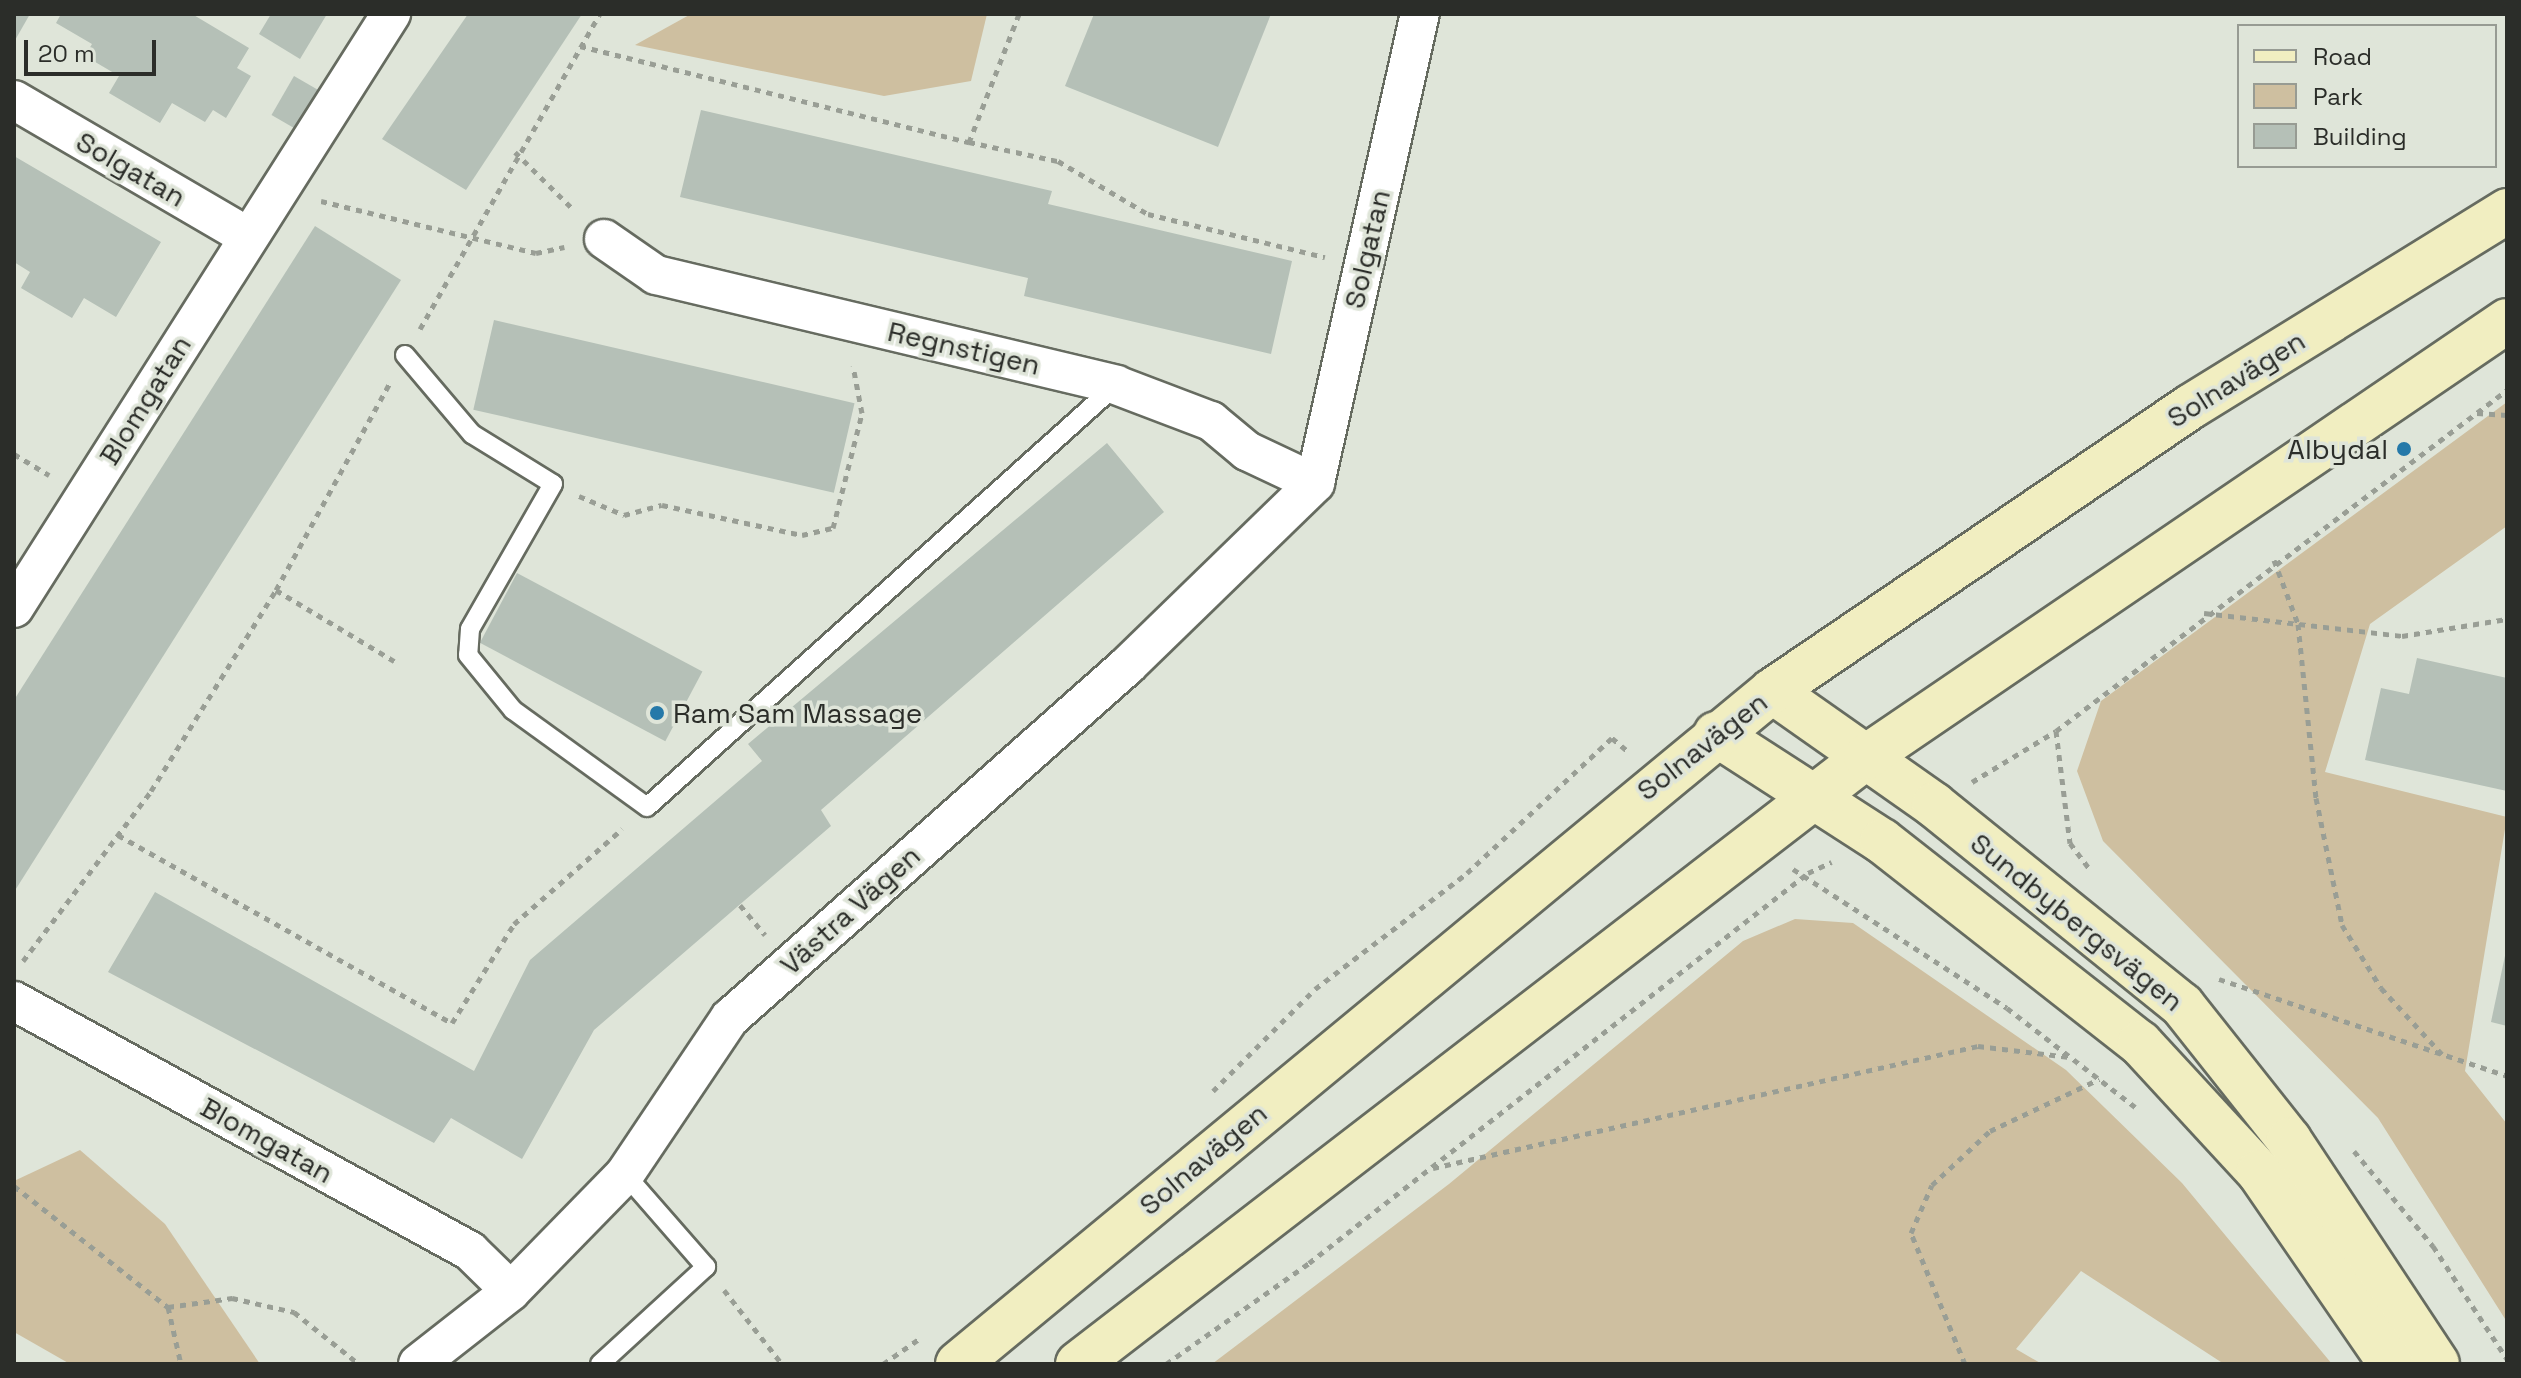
<!DOCTYPE html>
<meta charset="utf-8">
<style>
body{margin:0}
#map{position:relative;width:2521px;height:1378px;overflow:hidden;background:#dfe5d9;font-family:"Space Grotesk",sans-serif}
div>[style]{position:absolute}
.green>*{inset:0;background:#cebfa0}
.building>*{inset:0;background:#b5c0b7;transform-origin:0 0}
.path>*{height:5px;margin-top:-2.5px;transform-origin:0;background:repeating-linear-gradient(90deg,#999e95 0 6px,transparent 0 12px)}
.roads{filter:drop-shadow(2px 0 #666b60) drop-shadow(-2px 0 #666b60) drop-shadow(0 2px #666b60) drop-shadow(0 -2px #666b60)}
.service>*{height:18px;margin:-9px;padding:0 9px;transform-origin:9px;border-radius:9px;background:#fff}
.minor>*{height:38px;margin:-19px;padding:0 19px;transform-origin:19px;border-radius:19px;background:#fff}
.secondary>*{height:44px;margin:-22px;padding:0 22px;transform-origin:22px;border-radius:22px;background:#f1eec1}
.dots>*{width:22px;height:22px;translate:-50% -50%;box-sizing:border-box;border:4px solid #dfe5d9;border-radius:50%}
span{translate:-50% -50%;white-space:nowrap;text-align:center;line-height:1.15;-webkit-text-stroke:7px #dfe5d9;paint-order:stroke}
.street-label{font-size:28px;color:#2b2d29}
.poi-label{font-size:28px;color:#2b2d29}
.right{translate:-100% -50%;text-align:right}
.left{translate:0 -50%;text-align:left}
.frame{position:absolute;inset:0;border:16px solid #2b2d29;pointer-events:none}
.legend{position:absolute;left:2237px;top:24px;width:260px;height:144px;box-sizing:border-box;background:#dfe5d9;border:2px solid #979b93;margin:0;padding:10px 14px;list-style:none;font-size:24px;color:#2b2d29}
.legend li{display:flex;align-items:center;gap:16px;height:40px}
.legend b{width:40px;border:2px solid #979b93}
.scale{position:absolute;left:24px;top:40px;width:132px;height:36px;box-sizing:border-box;border:4px solid #2b2d29;border-top:0;padding-left:10px;font-size:24px;line-height:28px;white-space:nowrap;color:#2b2d29;-webkit-text-stroke:6px #dfe5d9;paint-order:stroke}
</style>
<div id="map">
<div class="green">
<i style="clip-path:polygon(691px 14px,987px 14px,971px 81px,884px 96px,635px 45px)"></i>
<i style="clip-path:polygon(2507px 402px,2507px 526px,2370px 624px,2325px 772px,2507px 817px,2465px 1071px,2507px 1124px,2507px 1322px,2378px 1118px,2103px 841px,2077px 771px,2101px 701px)"></i>
<i style="clip-path:polygon(1795px 919px,1853px 923px,2066px 1070px,2182px 1183px,2332px 1364px,2224px 1364px,2081px 1271px,2016px 1349px,2042px 1364px,1212px 1364px,1449px 1184px,1743px 941px)"></i>
<i style="clip-path:polygon(80px 1150px,165px 1224px,260px 1364px,70px 1364px,14px 1332px,14px 1181px)"></i>
</div>
<div class="building">
<i style="clip-path:polygon(14px 14px,30px 14px,14px 42px)"></i>
<i style="clip-path:polygon(61px 14px,192px 14px,249px 48px,237px 68px,251px 76px,226px 118px,213px 110px,205px 122px,172px 103px,160px 123px,109px 93px,119px 76px,85px 56px,92px 44px,56px 23px)"></i>
<i style="clip-path:polygon(271px 14px,327px 14px,300px 59px,259px 34px)"></i>
<i style="clip-path:polygon(468px 14px,582px 14px,466px 190px,382px 139px)"></i>
<i style="clip-path:polygon(1094px 14px,1271px 14px,1218px 147px,1065px 86px)"></i>
<i style="left:294px;top:76px;width:36px;height:45px;rotate:30deg"></i>
<i style="clip-path:polygon(701px 110px,1052px 191px,1048px 204px,1292px 261px,1271px 354px,1024px 296px,1028px 278px,680px 197px)"></i>
<i style="clip-path:polygon(14px 156px,161px 242px,116px 317px,84px 298px,72px 318px,21px 288px,30px 272px,14px 262px)"></i>
<i style="clip-path:polygon(315px 226px,401px 280px,14px 892px,14px 700px)"></i>
<i style="left:494px;top:320px;width:370px;height:92px;rotate:13deg"></i>
<i style="clip-path:polygon(1107px 443px,1164px 512px,821px 810px,831px 826px,594px 1030px,522px 1159px,451px 1118px,434px 1143px,108px 972px,155px 892px,474px 1071px,530px 960px,762px 761px,748px 744px)"></i>
<i style="left:517px;top:573px;width:210px;height:79px;rotate:28deg"></i>
<i style="clip-path:polygon(2417px 658px,2507px 678px,2507px 791px,2365px 760px,2381px 688px,2409px 694px)"></i>
<i style="clip-path:polygon(2506px 951px,2507px 951px,2507px 1026px,2491px 1022px)"></i>
</div>
<div class="path">
<i style="left:1019px;top:14px;width:137px;rotate:111.3deg"></i>
<i style="left:969px;top:142px;width:91px;rotate:12.1deg"></i>
<i style="left:1058px;top:161px;width:104px;rotate:30.5deg"></i>
<i style="left:1148px;top:214px;width:182px;rotate:13.7deg"></i>
<i style="left:580px;top:46px;width:401px;rotate:13.9deg"></i>
<i style="left:515px;top:152px;width:83px;rotate:44.5deg"></i>
<i style="left:321px;top:201px;width:221px;rotate:13.6deg"></i>
<i style="left:536px;top:253px;width:29px;rotate:-12deg"></i>
<i style="left:420px;top:329px;width:363px;rotate:-60.3deg"></i>
<i style="left:2477px;top:413px;width:30px;rotate:4deg"></i>
<i style="left:14px;top:454px;width:41px;rotate:31deg"></i>
<i style="left:579px;top:496px;width:49px;rotate:22.9deg"></i>
<i style="left:624px;top:515px;width:39px;rotate:-15deg"></i>
<i style="left:662px;top:505px;width:143px;rotate:12.1deg"></i>
<i style="left:802px;top:535px;width:32px;rotate:-13deg"></i>
<i style="left:833px;top:528px;width:119px;rotate:-75.8deg"></i>
<i style="left:862px;top:413px;width:48px;rotate:-100.8deg"></i>
<i style="left:2274px;top:560px;width:68px;rotate:69.4deg"></i>
<i style="left:2298px;top:624px;width:175px;rotate:84.1deg"></i>
<i style="left:2316px;top:798px;width:130px;rotate:78.4deg"></i>
<i style="left:2342px;top:925px;width:74px;rotate:58.2deg"></i>
<i style="left:2381px;top:988px;width:90px;rotate:47.3deg"></i>
<i style="left:276px;top:590px;width:138px;rotate:31deg"></i>
<i style="left:2204px;top:613px;width:199px;rotate:6.6deg"></i>
<i style="left:2402px;top:636px;width:106px;rotate:-9.2deg"></i>
<i style="left:2056px;top:731px;width:113px;rotate:82.9deg"></i>
<i style="left:2070px;top:843px;width:35px;rotate:53deg"></i>
<i style="left:1972px;top:782px;width:98px;rotate:-31.3deg"></i>
<i style="left:2056px;top:731px;width:565px;rotate:-37.09deg"></i>
<i style="left:118px;top:835px;width:383px;rotate:29.4deg"></i>
<i style="left:452px;top:1023px;width:117px;rotate:-57.9deg"></i>
<i style="left:514px;top:924px;width:144px;rotate:-41.3deg"></i>
<i style="left:1793px;top:869px;width:255px;rotate:33deg"></i>
<i style="left:2007px;top:1008px;width:162px;rotate:37.7deg"></i>
<i style="left:740px;top:905px;width:39px;rotate:50deg"></i>
<i style="left:23px;top:961px;width:213px;rotate:-53deg"></i>
<i style="left:151px;top:791px;width:237px;rotate:-58.1deg"></i>
<i style="left:276px;top:590px;width:236px;rotate:-61.2deg"></i>
<i style="left:2219px;top:979px;width:304px;rotate:18.6deg"></i>
<i style="left:1213px;top:1091px;width:144px;rotate:-45deg"></i>
<i style="left:1315px;top:989px;width:191px;rotate:-37.3deg"></i>
<i style="left:1467px;top:873px;width:198px;rotate:-43deg"></i>
<i style="left:1612px;top:738px;width:23px;rotate:40deg"></i>
<i style="left:2354px;top:1151px;width:124px;rotate:50.3deg"></i>
<i style="left:2433px;top:1246px;width:135px;rotate:56.8deg"></i>
<i style="left:1433px;top:1168px;width:558px;rotate:-12.62deg"></i>
<i style="left:1978px;top:1046px;width:92px;rotate:6.9deg"></i>
<i style="left:14px;top:1186px;width:196px;rotate:38.2deg"></i>
<i style="left:168px;top:1307px;width:65px;rotate:-8deg"></i>
<i style="left:232px;top:1298px;width:64px;rotate:12.7deg"></i>
<i style="left:294px;top:1312px;width:83px;rotate:38.7deg"></i>
<i style="left:724px;top:1290px;width:94px;rotate:51.9deg"></i>
<i style="left:168px;top:1307px;width:58px;rotate:77.2deg"></i>
<i style="left:883px;top:1364px;width:44px;rotate:-34.8deg"></i>
<i style="left:1166px;top:1364px;width:175px;rotate:-35.2deg"></i>
<i style="left:1309px;top:1263px;width:633px;rotate:-38.01deg"></i>
<i style="left:1808px;top:873px;width:26px;rotate:-25deg"></i>
<i style="left:1965px;top:1364px;width:142px;rotate:-112.4deg"></i>
<i style="left:1911px;top:1233px;width:52px;rotate:-66.4deg"></i>
<i style="left:1932px;top:1185px;width:79px;rotate:-43deg"></i>
<i style="left:1990px;top:1131px;width:121px;rotate:-25.5deg"></i>
</div>
<div class="roads">
<div class="service">
<i style="left:405px;top:355px;width:104px;rotate:49.7deg"></i>
<i style="left:472px;top:434px;width:95px;rotate:31.7deg"></i>
<i style="left:553px;top:484px;width:167px;rotate:119.8deg"></i>
<i style="left:470px;top:629px;width:26px;rotate:94deg"></i>
<i style="left:468px;top:655px;width:71px;rotate:50.7deg"></i>
<i style="left:513px;top:710px;width:165px;rotate:35.9deg"></i>
<i style="left:647px;top:807px;width:631px;rotate:-41.98deg"></i>
<i style="left:600px;top:1364px;width:144px;rotate:-42.5deg"></i>
<i style="left:706px;top:1267px;width:123px;rotate:-131.1deg"></i>
</div>
<div class="minor">
<i style="left:14px;top:100px;width:271px;rotate:30.3deg"></i>
<i style="left:604px;top:239px;width:63px;rotate:34.7deg"></i>
<i style="left:656px;top:275px;width:473px;rotate:13.4deg"></i>
<i style="left:1116px;top:385px;width:102px;rotate:20.8deg"></i>
<i style="left:1211px;top:421px;width:47px;rotate:39.8deg"></i>
<i style="left:1247px;top:451px;width:75px;rotate:25.2deg"></i>
<i style="left:1315px;top:483px;width:481px;rotate:-77.4deg"></i>
<i style="left:14px;top:608px;width:704px;rotate:-57.6deg"></i>
<i style="left:14px;top:1001px;width:520px;rotate:28.73deg"></i>
<i style="left:470px;top:1251px;width:57px;rotate:44.3deg"></i>
<i style="left:418px;top:1364px;width:118px;rotate:-38.1deg"></i>
<i style="left:511px;top:1291px;width:163px;rotate:-45.7deg"></i>
<i style="left:625px;top:1174px;width:188px;rotate:-56.1deg"></i>
<i style="left:730px;top:1018px;width:532px;rotate:-41.57deg"></i>
<i style="left:1128px;top:665px;width:261px;rotate:-44.2deg"></i>
</div>
<div class="secondary">
<i style="left:1772px;top:691px;width:198px;rotate:35.1deg"></i>
<i style="left:1934px;top:805px;width:319px;rotate:38.9deg"></i>
<i style="left:2182px;top:1005px;width:172px;rotate:51.6deg"></i>
<i style="left:2289px;top:1140px;width:268px;rotate:56.5deg"></i>
<i style="left:1716px;top:734px;width:197px;rotate:32.8deg"></i>
<i style="left:1882px;top:841px;width:328px;rotate:38.1deg"></i>
<i style="left:2140px;top:1043px;width:176px;rotate:47.3deg"></i>
<i style="left:2259px;top:1172px;width:233px;rotate:55.5deg"></i>
<i style="left:958px;top:1364px;width:1056px;rotate:-39.58deg"></i>
<i style="left:1772px;top:691px;width:505px;rotate:-34.19deg"></i>
<i style="left:2190px;top:407px;width:373px;rotate:-31.7deg"></i>
<i style="left:1078px;top:1364px;width:995px;rotate:-37.61deg"></i>
<i style="left:1866px;top:757px;width:775px;rotate:-34.22deg"></i>
</div>
</div>
<div class="dots">
<i style="left:2404px;top:449px;background:#2579a9"></i>
<i style="left:657px;top:713px;background:#2579a9"></i>
</div>
<div class="street-label">
<span style="left:131px;top:169px;rotate:30deg">Solgatan</span>
<span style="left:1367px;top:249px;rotate:-77deg">Solgatan</span>
<span style="left:964px;top:348px;rotate:13deg">Regnstigen</span>
<span style="left:2236px;top:379px;rotate:-32deg">Solnavägen</span>
<span style="left:145px;top:400px;rotate:-58deg">Blomgatan</span>
<span style="left:1702px;top:746px;rotate:-38deg">Solnavägen</span>
<span style="left:850px;top:910px;rotate:-42deg">Västra Vägen</span>
<span style="left:2077px;top:922px;rotate:39deg">Sundbybergsvägen</span>
<span style="left:267px;top:1140px;rotate:29deg">Blomgatan</span>
<span style="left:1203px;top:1159px;rotate:-40deg">Solnavägen</span>
</div>
<div class="poi-label">
<span class="right" style="left:2388px;top:449px">Albydal</span>
<span class="left" style="left:673px;top:713px">Ram Sam Massage</span>
</div>
<div class="frame"></div>
<ul class="legend">
<li><b style="height:10px;background:#f1eec1"></b>Road</li>
<li><b style="height:22px;background:#cebfa0"></b>Park</li>
<li><b style="height:22px;background:#b5c0b7"></b>Building</li>
</ul>
<div class="scale">20 m</div>
</div>
